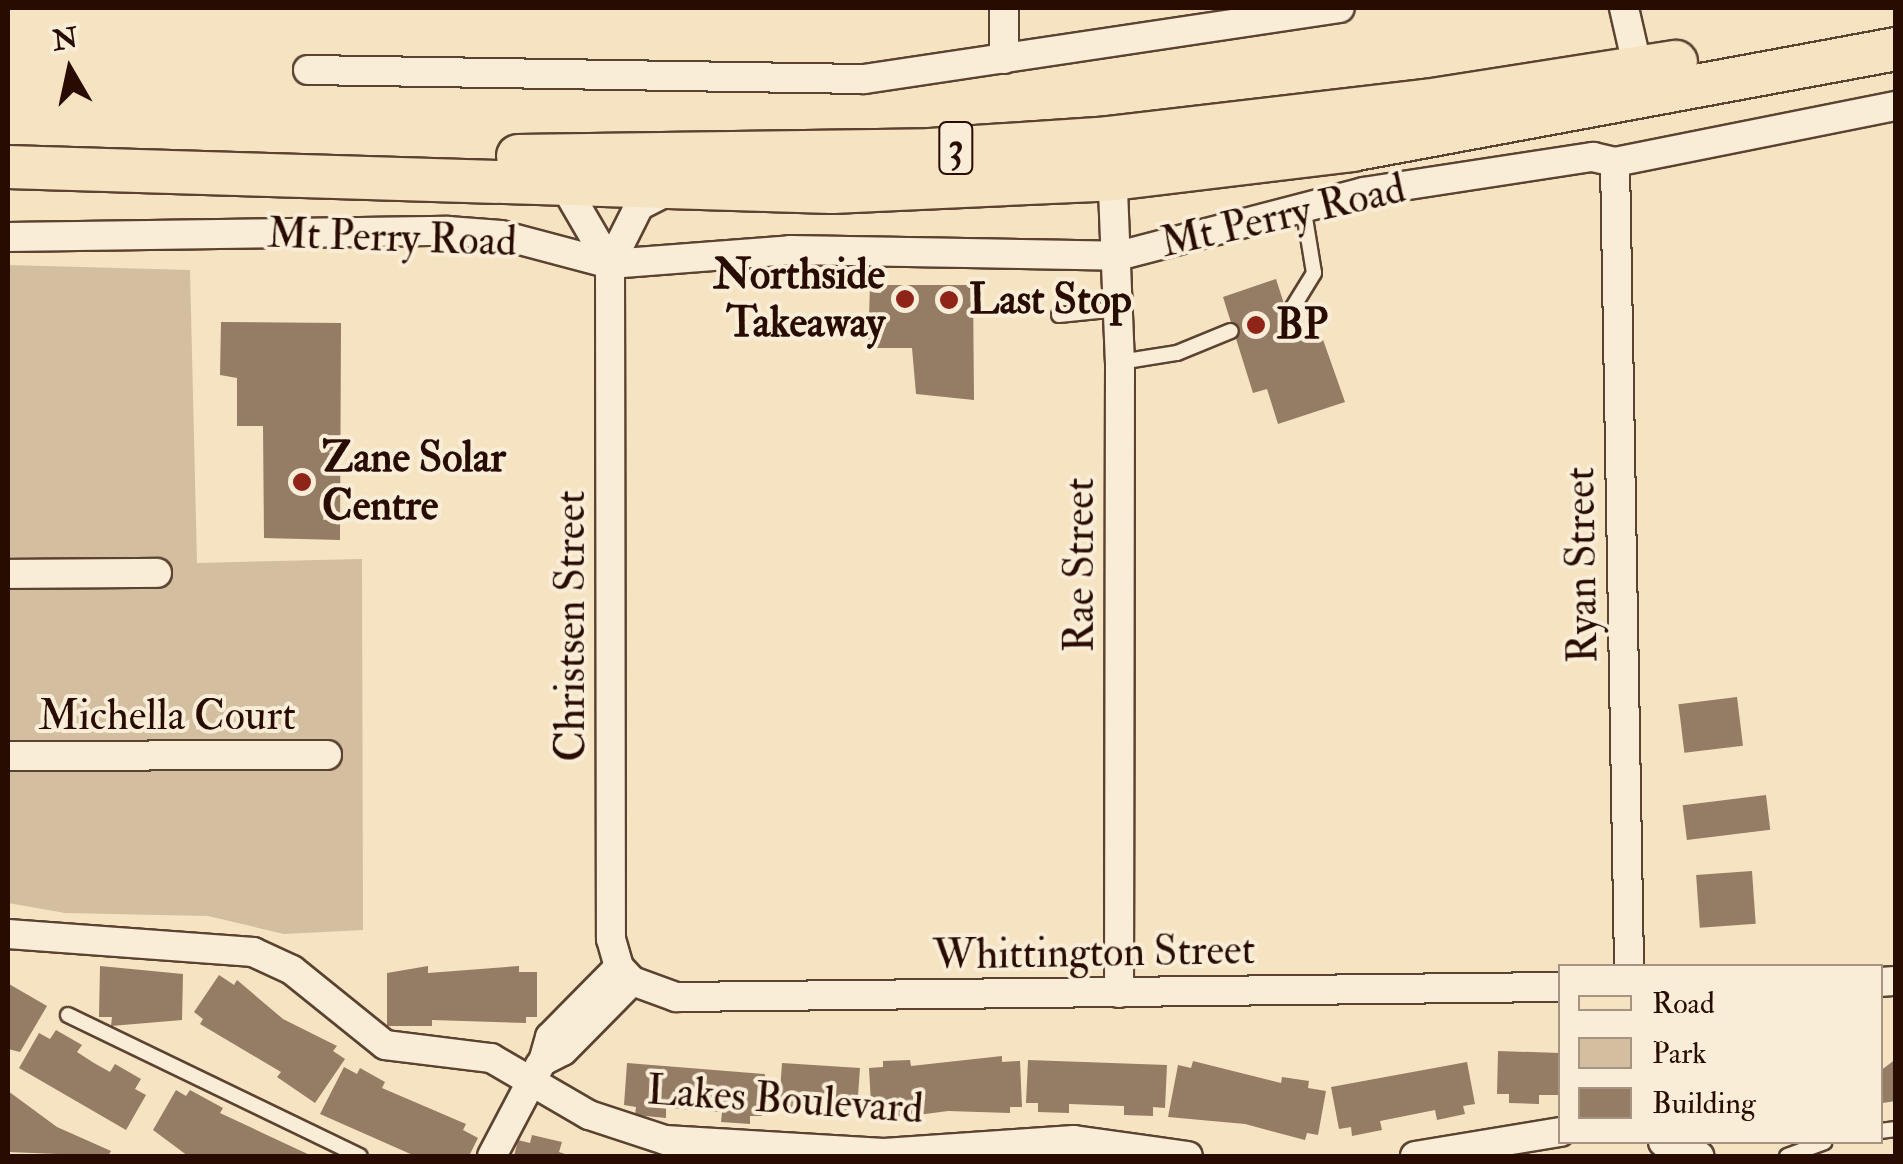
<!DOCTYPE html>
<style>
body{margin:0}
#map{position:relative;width:1903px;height:1164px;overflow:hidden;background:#f6e3c1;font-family:"IM FELL Double Pica",serif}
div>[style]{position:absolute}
.green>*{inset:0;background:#d3bea0}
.building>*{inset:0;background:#947c65;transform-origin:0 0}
.roads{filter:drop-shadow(2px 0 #5c4231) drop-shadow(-2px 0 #5c4231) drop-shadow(0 2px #5c4231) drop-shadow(0 -2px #5c4231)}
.service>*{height:14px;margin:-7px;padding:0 7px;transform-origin:7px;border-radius:7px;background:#f9edd7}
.minor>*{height:28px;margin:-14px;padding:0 14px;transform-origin:14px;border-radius:14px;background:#f9edd7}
.primary>*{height:42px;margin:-21px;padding:0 21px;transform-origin:21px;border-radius:21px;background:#f6e3c1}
.dots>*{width:28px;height:28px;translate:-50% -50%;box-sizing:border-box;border:5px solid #f9edd7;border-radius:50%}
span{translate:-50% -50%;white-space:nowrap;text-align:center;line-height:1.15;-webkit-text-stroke:8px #f9edd7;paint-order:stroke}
.shield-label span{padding:2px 8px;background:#f9edd7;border:2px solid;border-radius:8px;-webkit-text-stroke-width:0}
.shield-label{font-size:40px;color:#290c01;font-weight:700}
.street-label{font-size:42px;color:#290c01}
.poi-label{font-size:42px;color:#290c01;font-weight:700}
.right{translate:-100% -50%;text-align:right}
.left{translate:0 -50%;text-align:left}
.frame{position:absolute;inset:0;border:10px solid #290c01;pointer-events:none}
.legend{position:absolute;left:1558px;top:964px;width:325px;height:180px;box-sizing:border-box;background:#f9edd7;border:2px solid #a69381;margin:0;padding:12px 18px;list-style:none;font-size:30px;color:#290c01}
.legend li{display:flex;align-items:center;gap:20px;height:50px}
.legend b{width:50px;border:2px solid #a69381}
.north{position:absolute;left:20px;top:20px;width:100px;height:100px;-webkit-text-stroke:8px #f9edd7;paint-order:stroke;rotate:351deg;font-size:28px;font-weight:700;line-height:40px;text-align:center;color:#290c01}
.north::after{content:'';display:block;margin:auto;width:35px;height:45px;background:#290c01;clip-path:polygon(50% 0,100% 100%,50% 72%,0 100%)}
</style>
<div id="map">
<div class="green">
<i style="clip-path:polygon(8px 265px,190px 270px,197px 563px,362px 559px,363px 930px,284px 934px,208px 916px,65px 913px,8px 903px)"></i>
</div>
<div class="building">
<i style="clip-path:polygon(1276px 279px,1296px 341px,1321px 334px,1345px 402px,1278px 424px,1267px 389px,1253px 393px,1223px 297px)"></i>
<i style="clip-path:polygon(870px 285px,973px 285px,974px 400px,916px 394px,912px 348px,868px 348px)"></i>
<i style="clip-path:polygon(221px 322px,341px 323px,340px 540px,264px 538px,263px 426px,237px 426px,237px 378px,220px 375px)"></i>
<i style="left:1737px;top:697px;width:49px;height:59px;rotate:83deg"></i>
<i style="left:1766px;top:795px;width:35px;height:84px;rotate:83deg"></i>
<i style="left:1752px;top:871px;width:53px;height:56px;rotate:86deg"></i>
<i style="clip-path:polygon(100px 966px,183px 974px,182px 1020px,111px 1026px,112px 1017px,99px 1017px)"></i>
<i style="clip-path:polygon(428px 966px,428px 973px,519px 966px,519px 972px,537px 972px,537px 1017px,526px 1017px,526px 1023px,432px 1020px,432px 1026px,387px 1026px,387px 973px)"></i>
<i style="clip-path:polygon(219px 975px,234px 985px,237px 980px,283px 1019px,337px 1046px,333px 1051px,345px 1059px,315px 1103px,277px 1077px,281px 1072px,200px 1024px,203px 1019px,194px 1012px)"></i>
<i style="clip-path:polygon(9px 984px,47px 1006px,20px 1052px,8px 1049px)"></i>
<i style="clip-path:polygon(56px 1030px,82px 1045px,77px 1052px,94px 1063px,110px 1072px,115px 1064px,141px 1079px,135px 1089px,146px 1095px,126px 1130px,19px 1068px,39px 1033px,50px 1039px)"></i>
<i style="clip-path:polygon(1498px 1051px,1560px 1053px,1560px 1095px,1539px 1095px,1539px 1104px,1509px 1103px,1509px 1094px,1497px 1094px)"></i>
<i style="clip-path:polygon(1002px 1056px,1002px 1062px,1020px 1061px,1022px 1107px,1010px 1107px,1010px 1113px,948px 1111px,872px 1121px,869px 1068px,883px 1067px,883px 1061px,910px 1060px,911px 1066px)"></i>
<i style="clip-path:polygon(1896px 1059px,1896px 1101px,1882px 1103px,1880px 1071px)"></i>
<i style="clip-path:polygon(1028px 1060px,1167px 1065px,1165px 1108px,1153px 1107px,1153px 1116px,1124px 1115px,1124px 1106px,1069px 1104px,1069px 1113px,1038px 1112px,1038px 1103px,1026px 1103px)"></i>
<i style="clip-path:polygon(1193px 1061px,1281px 1083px,1282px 1077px,1309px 1081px,1308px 1088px,1326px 1091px,1318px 1135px,1307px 1133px,1305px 1140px,1245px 1124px,1168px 1117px,1178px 1065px,1191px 1068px)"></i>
<i style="clip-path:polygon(1467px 1062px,1475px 1104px,1463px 1106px,1465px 1114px,1437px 1120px,1435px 1110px,1380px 1121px,1382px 1130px,1352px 1136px,1351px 1127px,1339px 1129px,1331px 1087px)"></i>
<i style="clip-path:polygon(627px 1063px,765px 1074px,762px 1116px,750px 1116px,750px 1124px,721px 1122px,722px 1112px,666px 1108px,666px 1118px,635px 1115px,636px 1107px,624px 1105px)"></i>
<i style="clip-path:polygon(782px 1063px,860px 1068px,857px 1110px,847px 1109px,846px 1119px,779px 1106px)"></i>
<i style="clip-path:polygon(344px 1067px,357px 1074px,360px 1068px,385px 1082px,382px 1088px,466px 1124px,463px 1130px,478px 1138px,469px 1156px,415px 1156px,320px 1114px)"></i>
<i style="clip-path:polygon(176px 1090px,186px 1096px,190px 1090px,223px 1108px,220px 1113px,312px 1156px,188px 1156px,153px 1130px)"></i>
<i style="clip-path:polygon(8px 1091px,57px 1127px,111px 1151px,108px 1156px,8px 1152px)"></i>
<i style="clip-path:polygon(532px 1135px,562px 1142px,559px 1152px,571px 1156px,514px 1156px,518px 1140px,530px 1143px)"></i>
</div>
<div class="roads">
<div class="service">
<i style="left:1290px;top:312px;width:46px;rotate:-58.4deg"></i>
<i style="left:1314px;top:273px;width:68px;rotate:-99.3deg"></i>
<i style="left:1059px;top:315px;width:59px;rotate:-5.8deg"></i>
<i style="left:1120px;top:362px;width:58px;rotate:-9deg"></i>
<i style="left:1177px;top:353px;width:58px;rotate:-22.2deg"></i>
<i style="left:68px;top:1015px;width:324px;rotate:25.8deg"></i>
<i style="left:1880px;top:1131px;width:16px;rotate:-7deg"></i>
<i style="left:1787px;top:1156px;width:40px;rotate:-20.2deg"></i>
</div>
<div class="minor">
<i style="left:1624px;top:8px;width:63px;rotate:77.1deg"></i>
<i style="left:1004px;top:59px;width:51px;rotate:-90deg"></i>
<i style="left:308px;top:70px;width:556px;rotate:0.93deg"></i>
<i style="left:864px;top:79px;width:481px;rotate:-8.5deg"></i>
<i style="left:1615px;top:162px;width:804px;rotate:89deg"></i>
<i style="left:1112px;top:165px;width:197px;rotate:87.7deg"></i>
<i style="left:1120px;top:362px;width:631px;rotate:90.09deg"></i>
<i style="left:564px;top:185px;width:91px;rotate:59.8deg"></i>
<i style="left:668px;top:191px;width:33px;rotate:153deg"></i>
<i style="left:639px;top:206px;width:65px;rotate:116.6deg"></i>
<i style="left:610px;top:264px;width:675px;rotate:89.92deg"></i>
<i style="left:611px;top:939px;width:29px;rotate:74deg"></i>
<i style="left:619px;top:967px;width:19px;rotate:47deg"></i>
<i style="left:632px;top:981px;width:47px;rotate:20deg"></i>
<i style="left:676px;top:997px;width:884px;rotate:-0.65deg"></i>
<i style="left:8px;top:237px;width:440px;rotate:-0.8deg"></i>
<i style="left:448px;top:231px;width:53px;rotate:4.3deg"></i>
<i style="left:501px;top:235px;width:113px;rotate:14.9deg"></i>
<i style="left:610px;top:264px;width:181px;rotate:-4.4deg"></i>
<i style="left:790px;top:250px;width:328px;rotate:1deg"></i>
<i style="left:1118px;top:256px;width:253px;rotate:-14.6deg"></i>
<i style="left:1363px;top:192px;width:233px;rotate:-8.7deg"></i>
<i style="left:1593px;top:157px;width:23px;rotate:13deg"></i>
<i style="left:1615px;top:162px;width:287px;rotate:-11.3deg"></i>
<i style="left:8px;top:574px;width:149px;rotate:-0.4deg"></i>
<i style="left:8px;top:756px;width:319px;rotate:-0.2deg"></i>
<i style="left:8px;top:934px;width:246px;rotate:4.2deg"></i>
<i style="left:253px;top:952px;width:43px;rotate:24.8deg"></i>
<i style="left:292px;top:970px;width:119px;rotate:38.9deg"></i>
<i style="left:385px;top:1045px;width:107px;rotate:7deg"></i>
<i style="left:491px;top:1058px;width:113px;rotate:30.2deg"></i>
<i style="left:589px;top:1115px;width:80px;rotate:18.2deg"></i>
<i style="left:665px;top:1140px;width:219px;rotate:3.4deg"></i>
<i style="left:884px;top:1153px;width:190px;rotate:-3.9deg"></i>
<i style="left:1074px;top:1140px;width:115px;rotate:8deg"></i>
<i style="left:619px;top:967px;width:98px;rotate:134.6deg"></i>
<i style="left:550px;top:1037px;width:25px;rotate:106deg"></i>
<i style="left:543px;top:1061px;width:22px;rotate:-27deg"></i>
<i style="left:563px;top:1051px;width:98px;rotate:-45.4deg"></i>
<i style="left:1880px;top:982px;width:16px;rotate:-4deg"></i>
<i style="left:1663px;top:1142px;width:39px;rotate:21deg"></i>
<i style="left:492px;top:1156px;width:103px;rotate:-62.2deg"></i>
<i style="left:1415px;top:1156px;width:147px;rotate:-9.4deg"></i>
</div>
<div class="primary">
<i style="left:518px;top:156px;width:412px;rotate:-0.8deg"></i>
<i style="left:930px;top:150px;width:179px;rotate:-3.8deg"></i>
<i style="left:1109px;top:138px;width:319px;rotate:-6.7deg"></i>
<i style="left:1426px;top:101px;width:253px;rotate:-8.9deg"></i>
<i style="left:8px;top:167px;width:824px;rotate:1.74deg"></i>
<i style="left:832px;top:192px;width:281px;rotate:-2.6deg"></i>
<i style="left:1113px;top:179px;width:240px;rotate:-6.9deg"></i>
<i style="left:1351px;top:150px;width:554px;rotate:-10.5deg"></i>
</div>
</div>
<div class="dots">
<i style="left:905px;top:299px;background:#8f2418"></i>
<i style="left:949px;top:300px;background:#8f2418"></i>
<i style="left:1256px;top:325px;background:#8f2418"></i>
<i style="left:302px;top:482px;background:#8f2418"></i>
</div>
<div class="shield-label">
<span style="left:956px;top:148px">3</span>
</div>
<div class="street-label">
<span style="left:1283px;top:216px;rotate:-13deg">Mt Perry Road</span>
<span style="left:392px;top:238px;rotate:2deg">Mt Perry Road</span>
<span style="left:1080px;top:565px;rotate:-90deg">Rae Street</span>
<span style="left:1582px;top:565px;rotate:-91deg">Ryan Street</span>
<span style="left:571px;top:626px;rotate:-90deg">Christsen Street</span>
<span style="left:167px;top:716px">Michella Court</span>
<span style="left:1094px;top:953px;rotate:-1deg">Whittington Street</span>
<span style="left:785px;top:1100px;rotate:4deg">Lakes Boulevard</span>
</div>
<div class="poi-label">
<span class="right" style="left:885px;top:299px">Northside<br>Takeaway</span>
<span class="left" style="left:969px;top:300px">Last Stop</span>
<span class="left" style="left:1276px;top:325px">BP</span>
<span class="left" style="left:322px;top:482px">Zane Solar<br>Centre</span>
</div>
<div class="frame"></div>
<ul class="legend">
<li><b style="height:12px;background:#f6e3c1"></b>Road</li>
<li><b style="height:28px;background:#d3bea0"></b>Park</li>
<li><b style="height:28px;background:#947c65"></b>Building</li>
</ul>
<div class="north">N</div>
</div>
